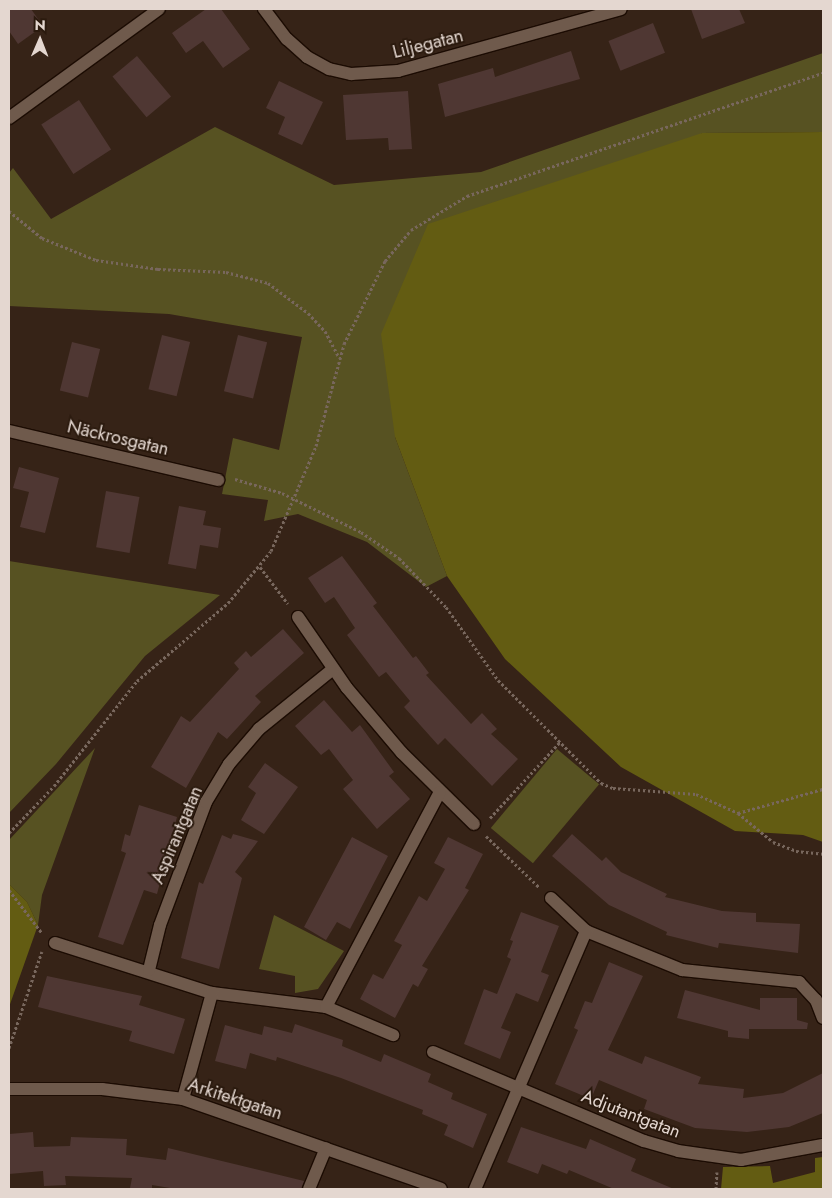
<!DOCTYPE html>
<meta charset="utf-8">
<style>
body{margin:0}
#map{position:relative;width:832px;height:1198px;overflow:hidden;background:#362317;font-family:Jost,sans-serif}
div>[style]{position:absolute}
.green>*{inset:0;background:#575222;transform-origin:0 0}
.forest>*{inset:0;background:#635c12}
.building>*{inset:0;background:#4f3733;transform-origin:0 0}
.path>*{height:3px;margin-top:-1.5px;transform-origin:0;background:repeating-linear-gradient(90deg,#78675d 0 2.5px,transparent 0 5px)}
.roads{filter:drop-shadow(1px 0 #1c0c03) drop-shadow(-1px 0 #1c0c03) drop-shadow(0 1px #1c0c03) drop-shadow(0 -1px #1c0c03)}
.minor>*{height:12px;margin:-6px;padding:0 6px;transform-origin:6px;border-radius:6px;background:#6f5a4c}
span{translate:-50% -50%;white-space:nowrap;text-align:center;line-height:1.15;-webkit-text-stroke:4px #2b1a0e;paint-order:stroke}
.street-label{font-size:18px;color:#e4d7d0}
.frame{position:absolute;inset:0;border:10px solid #e4d7d0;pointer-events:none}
.north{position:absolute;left:15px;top:15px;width:50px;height:50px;-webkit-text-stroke:4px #2b1a0e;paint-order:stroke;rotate:1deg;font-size:14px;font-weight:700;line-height:20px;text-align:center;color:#e4d7d0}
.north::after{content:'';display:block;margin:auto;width:18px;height:22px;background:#e4d7d0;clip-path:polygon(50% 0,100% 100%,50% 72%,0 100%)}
</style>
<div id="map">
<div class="green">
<i style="clip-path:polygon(823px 53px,823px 132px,702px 133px,395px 437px,447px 576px,426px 587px,367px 542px,298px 514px,264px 521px,268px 500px,222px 494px,233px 438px,279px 450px,302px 337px,169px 314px,9px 306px,9px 173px,13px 168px,51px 219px,215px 127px,334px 185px,481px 172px)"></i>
<i style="clip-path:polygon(9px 561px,220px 595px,145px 656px,56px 764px,9px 813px)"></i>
<i style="clip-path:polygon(95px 748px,42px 895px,38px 925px,27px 902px,9px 884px,9px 840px)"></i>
<i style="left:557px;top:749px;width:55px;height:103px;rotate:40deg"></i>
<i style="clip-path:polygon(274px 915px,344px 951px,318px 989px,295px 993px,295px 976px,259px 969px)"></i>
</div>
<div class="forest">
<i style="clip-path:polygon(823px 132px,823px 842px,803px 835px,735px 831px,621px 767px,505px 659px,447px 576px,395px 437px,381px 334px,428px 224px,702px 133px)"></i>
<i style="clip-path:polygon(9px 884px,27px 902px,38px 925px,9px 1007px)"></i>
<i style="clip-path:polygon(823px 1157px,823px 1189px,721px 1189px,723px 1167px,770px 1166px,773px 1183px,815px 1172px,815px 1158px)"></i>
</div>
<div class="building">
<i style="clip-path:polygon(9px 9px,31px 9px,43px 26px,18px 44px,9px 31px)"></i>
<i style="clip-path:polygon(206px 9px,221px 9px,250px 49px,223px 68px,203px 41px,186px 53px,172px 33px)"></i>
<i style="clip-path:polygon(691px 9px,739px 9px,745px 23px,702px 39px)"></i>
<i style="left:653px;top:23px;width:32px;height:48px;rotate:68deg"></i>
<i style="clip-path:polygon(571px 51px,580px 79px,445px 117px,438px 84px,493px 68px,495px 77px)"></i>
<i style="left:137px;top:56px;width:53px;height:32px;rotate:50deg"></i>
<i style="clip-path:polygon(279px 81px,323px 102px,302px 145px,278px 134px,285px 117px,266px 108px)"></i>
<i style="clip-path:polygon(408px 91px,412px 149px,389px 150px,388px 138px,346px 140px,343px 95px)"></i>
<i style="left:79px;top:100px;width:59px;height:45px;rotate:57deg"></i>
<i style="left:162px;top:335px;width:29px;height:56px;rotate:14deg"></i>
<i style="left:238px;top:335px;width:30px;height:58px;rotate:14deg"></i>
<i style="left:72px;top:342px;width:29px;height:50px;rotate:14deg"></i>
<i style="clip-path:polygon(19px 467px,59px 478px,45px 533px,20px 527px,29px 492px,13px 488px)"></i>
<i style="left:106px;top:491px;width:34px;height:57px;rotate:10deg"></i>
<i style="clip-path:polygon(179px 506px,206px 511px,203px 525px,221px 528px,218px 548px,200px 545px,196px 569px,168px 564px)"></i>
<i style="clip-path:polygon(342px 556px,377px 603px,373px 606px,413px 658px,416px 656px,429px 673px,426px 675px,471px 724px,482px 713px,497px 729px,491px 734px,518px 759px,492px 786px,445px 738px,438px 745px,404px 707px,410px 701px,386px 672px,379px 677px,347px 635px,355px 628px,334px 597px,325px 603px,308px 578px)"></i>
<i style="clip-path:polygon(283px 629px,304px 653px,255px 696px,261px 702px,227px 739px,218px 732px,186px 788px,151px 767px,181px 716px,190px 722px,239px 669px,234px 663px,246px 651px,251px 657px)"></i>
<i style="clip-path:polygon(324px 700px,352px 732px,360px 725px,394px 772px,389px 776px,410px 799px,377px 829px,343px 789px,353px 780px,329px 749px,321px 755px,295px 726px)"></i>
<i style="clip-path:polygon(265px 763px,298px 787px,264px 834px,241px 820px,256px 793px,248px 787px)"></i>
<i style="clip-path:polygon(139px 805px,177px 817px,157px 894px,144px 890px,123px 945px,98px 937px,126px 853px,121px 851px,125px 834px,130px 836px)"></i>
<i style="clip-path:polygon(233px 834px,258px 841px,235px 872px,242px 878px,219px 969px,181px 958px,199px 882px,203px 884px,222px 835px,231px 839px)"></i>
<i style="clip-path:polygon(572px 834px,602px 861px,606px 857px,621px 872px,667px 894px,665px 897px,722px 911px,756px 913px,756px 922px,800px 924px,798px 953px,719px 943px,718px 948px,666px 935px,667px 932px,609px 905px,552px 856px)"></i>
<i style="clip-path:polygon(352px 837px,388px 856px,350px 929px,337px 922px,326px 940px,304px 927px)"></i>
<i style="clip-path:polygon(448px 837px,483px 854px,465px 888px,469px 890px,422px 966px,428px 969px,418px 987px,413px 984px,395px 1018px,360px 999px,373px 974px,383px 979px,402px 945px,394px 941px,419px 896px,427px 901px,445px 869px,434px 863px)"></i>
<i style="clip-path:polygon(521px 912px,559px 926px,541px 972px,549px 975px,538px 1002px,516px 993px,501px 1028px,511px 1032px,500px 1059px,464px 1044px,484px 989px,497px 994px,511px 959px,507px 957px,513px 941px,510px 940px)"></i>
<i style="clip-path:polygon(609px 962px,643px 976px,608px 1050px,642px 1064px,645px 1056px,701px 1077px,698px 1084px,744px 1089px,743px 1098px,783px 1093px,823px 1073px,823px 1113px,789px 1127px,747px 1132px,695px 1128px,644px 1109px,647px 1100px,599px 1080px,591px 1099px,555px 1084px,578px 1030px,574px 1028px,585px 1001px,592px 1003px)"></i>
<i style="clip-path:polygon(47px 976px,142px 996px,139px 1005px,185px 1019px,174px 1054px,129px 1041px,132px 1031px,38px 1007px)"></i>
<i style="clip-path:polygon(685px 990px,760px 1010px,760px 998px,797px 998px,797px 1020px,808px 1023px,807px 1029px,749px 1029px,749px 1039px,728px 1037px,728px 1031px,677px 1018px)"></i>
<i style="clip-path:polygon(295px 1024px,343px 1040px,342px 1046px,381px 1062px,384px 1054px,431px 1074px,428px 1082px,453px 1093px,451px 1099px,487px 1114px,473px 1148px,444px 1135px,448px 1125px,422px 1114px,423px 1110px,341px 1078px,277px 1057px,276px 1061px,250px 1053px,246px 1069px,215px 1061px,225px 1025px,262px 1035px,264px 1026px,292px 1033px)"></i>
<i style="clip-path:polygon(521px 1127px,586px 1149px,590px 1139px,636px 1159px,631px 1171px,674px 1189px,614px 1189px,569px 1170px,567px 1174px,542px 1164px,538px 1174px,507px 1162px)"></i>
<i style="clip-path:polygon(33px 1132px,34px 1147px,70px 1146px,71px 1137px,127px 1139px,126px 1155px,166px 1160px,168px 1148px,304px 1181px,301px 1189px,176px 1189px,152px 1185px,152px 1189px,144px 1189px,130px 1188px,132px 1178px,65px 1176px,66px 1185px,44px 1186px,43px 1171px,9px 1174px,9px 1134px)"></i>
</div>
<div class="path">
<i style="left:9px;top:211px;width:43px;rotate:39.3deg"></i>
<i style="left:42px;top:238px;width:58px;rotate:22.2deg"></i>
<i style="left:96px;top:260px;width:63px;rotate:8.3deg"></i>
<i style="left:158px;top:269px;width:68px;rotate:2.5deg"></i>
<i style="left:226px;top:272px;width:43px;rotate:14.7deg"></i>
<i style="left:268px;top:283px;width:50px;rotate:36.9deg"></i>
<i style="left:308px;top:313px;width:25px;rotate:47deg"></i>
<i style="left:325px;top:331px;width:30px;rotate:62deg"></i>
<i style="left:235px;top:479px;width:49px;rotate:16.6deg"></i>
<i style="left:282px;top:493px;width:88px;rotate:26.3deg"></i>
<i style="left:361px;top:532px;width:46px;rotate:34.4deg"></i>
<i style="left:399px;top:558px;width:68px;rotate:46.2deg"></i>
<i style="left:446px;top:607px;width:90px;rotate:54.5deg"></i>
<i style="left:498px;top:680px;width:146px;rotate:45deg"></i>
<i style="left:601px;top:783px;width:13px;rotate:23deg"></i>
<i style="left:613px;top:788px;width:83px;rotate:4.1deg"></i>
<i style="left:696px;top:794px;width:46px;rotate:24.3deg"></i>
<i style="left:738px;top:813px;width:45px;rotate:39.6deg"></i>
<i style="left:773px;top:842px;width:25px;rotate:21deg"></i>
<i style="left:796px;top:851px;width:27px;rotate:6deg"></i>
<i style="left:260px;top:567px;width:46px;rotate:52.9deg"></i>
<i style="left:738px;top:813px;width:88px;rotate:-15.8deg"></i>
<i style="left:490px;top:818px;width:103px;rotate:-47.4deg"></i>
<i style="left:9px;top:833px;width:65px;rotate:-46.2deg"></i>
<i style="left:54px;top:786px;width:134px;rotate:-51.7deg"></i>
<i style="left:137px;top:681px;width:120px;rotate:-40.6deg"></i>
<i style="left:228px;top:603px;width:67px;rotate:-50.4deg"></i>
<i style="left:271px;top:551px;width:114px;rotate:-66.8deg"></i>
<i style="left:316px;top:446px;width:106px;rotate:-74.6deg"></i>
<i style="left:344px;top:344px;width:93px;rotate:-63.7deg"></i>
<i style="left:385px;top:261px;width:40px;rotate:-50deg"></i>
<i style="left:411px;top:230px;width:66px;rotate:-31.3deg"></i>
<i style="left:467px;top:196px;width:377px;rotate:-19.1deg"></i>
<i style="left:486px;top:836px;width:74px;rotate:43.9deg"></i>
<i style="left:9px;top:890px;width:54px;rotate:52.5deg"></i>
<i style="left:9px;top:1048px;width:102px;rotate:-71.2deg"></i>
<i style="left:716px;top:1189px;width:17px;rotate:-87deg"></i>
</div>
<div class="roads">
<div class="minor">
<i style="left:264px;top:9px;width:38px;rotate:53deg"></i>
<i style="left:287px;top:39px;width:27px;rotate:42deg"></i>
<i style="left:307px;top:57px;width:25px;rotate:29deg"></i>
<i style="left:329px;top:69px;width:23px;rotate:13deg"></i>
<i style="left:351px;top:74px;width:47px;rotate:-3.7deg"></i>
<i style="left:398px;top:71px;width:231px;rotate:-15.5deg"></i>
<i style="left:9px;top:118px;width:185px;rotate:-36deg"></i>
<i style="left:9px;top:431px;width:215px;rotate:13.2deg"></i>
<i style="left:298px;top:617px;width:86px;rotate:55.4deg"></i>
<i style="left:347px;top:688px;width:85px;rotate:49.8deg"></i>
<i style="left:402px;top:753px;width:101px;rotate:44.6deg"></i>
<i style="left:551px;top:898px;width:48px;rotate:43.3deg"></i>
<i style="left:586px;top:931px;width:104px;rotate:22.1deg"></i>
<i style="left:682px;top:970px;width:118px;rotate:5.9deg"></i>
<i style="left:799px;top:982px;width:25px;rotate:47deg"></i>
<i style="left:816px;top:1000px;width:19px;rotate:69deg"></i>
<i style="left:55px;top:943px;width:165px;rotate:17.7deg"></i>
<i style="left:212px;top:993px;width:115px;rotate:7deg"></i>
<i style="left:326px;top:1007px;width:73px;rotate:22.7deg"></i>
<i style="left:149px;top:970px;width:46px;rotate:-76.3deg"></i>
<i style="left:160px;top:925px;width:131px;rotate:-69.5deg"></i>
<i style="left:206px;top:802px;width:44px;rotate:-58.8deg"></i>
<i style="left:229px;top:764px;width:46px;rotate:-49.4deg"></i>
<i style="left:259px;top:729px;width:95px;rotate:-39deg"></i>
<i style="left:326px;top:1007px;width:243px;rotate:-62.1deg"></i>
<i style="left:433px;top:1052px;width:229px;rotate:22.9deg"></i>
<i style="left:644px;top:1141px;width:35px;rotate:16deg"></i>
<i style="left:678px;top:1151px;width:64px;rotate:8.1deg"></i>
<i style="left:741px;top:1160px;width:83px;rotate:-10.4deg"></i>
<i style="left:9px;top:1089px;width:93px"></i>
<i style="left:102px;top:1089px;width:82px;rotate:7deg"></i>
<i style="left:183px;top:1099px;width:273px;rotate:19.2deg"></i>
<i style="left:183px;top:1099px;width:110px;rotate:-74.7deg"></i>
<i style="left:309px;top:1189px;width:44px;rotate:-67.5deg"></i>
<i style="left:475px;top:1189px;width:281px;rotate:-66.7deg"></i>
</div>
</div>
<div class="street-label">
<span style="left:428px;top:44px;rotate:-14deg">Liljegatan</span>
<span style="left:118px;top:438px;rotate:13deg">Näckrosgatan</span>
<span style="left:177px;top:835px;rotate:-67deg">Aspirantgatan</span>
<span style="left:235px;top:1099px;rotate:18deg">Arkitektgatan</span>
<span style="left:631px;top:1114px;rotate:21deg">Adjutantgatan</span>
</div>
<div class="frame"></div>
<div class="north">N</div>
</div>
